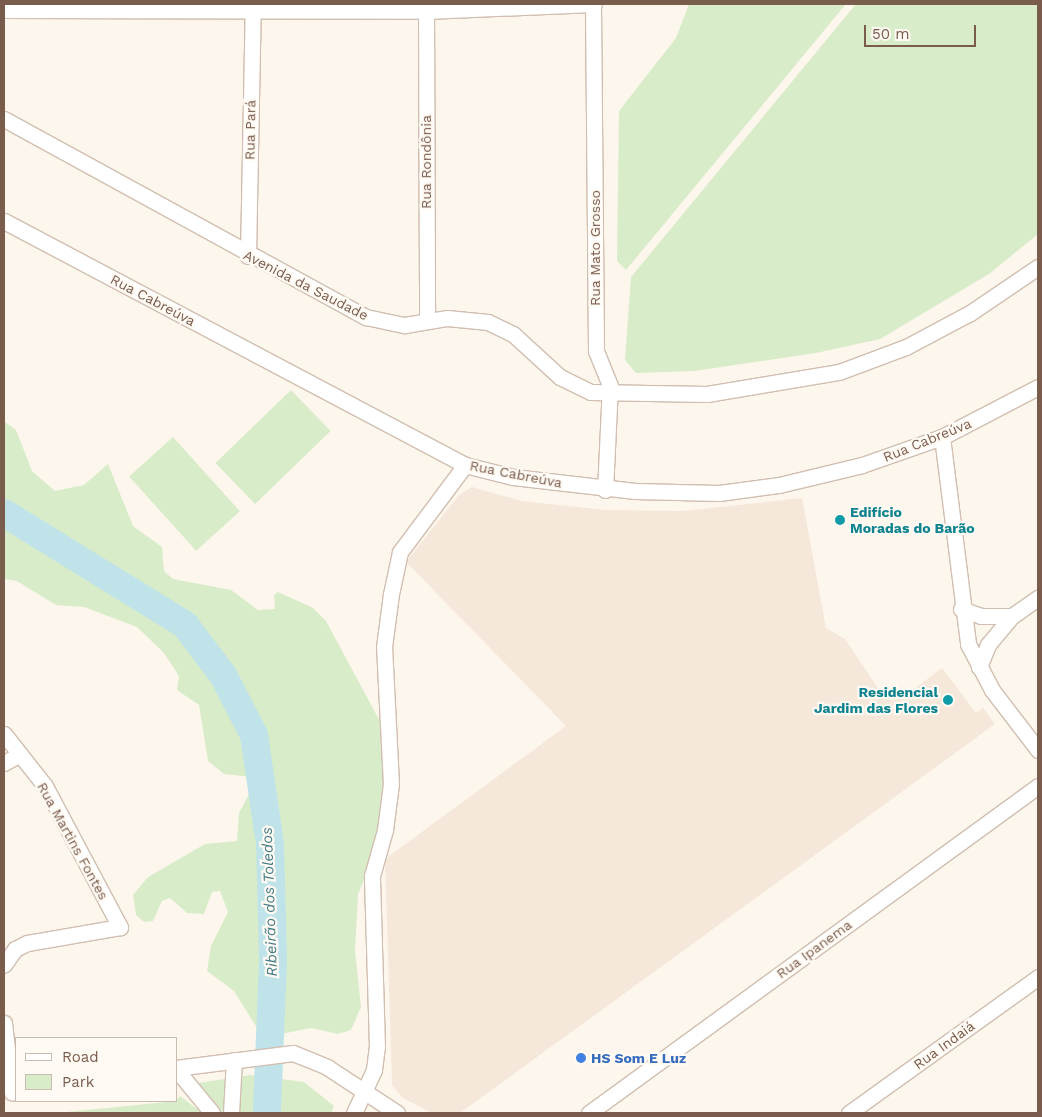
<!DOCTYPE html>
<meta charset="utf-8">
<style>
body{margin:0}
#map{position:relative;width:1042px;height:1117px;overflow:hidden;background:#fdf6ec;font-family:"Work Sans",sans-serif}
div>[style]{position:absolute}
.residential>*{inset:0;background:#f5e8da}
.green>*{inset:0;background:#d8ecc9;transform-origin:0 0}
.river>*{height:28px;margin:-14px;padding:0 14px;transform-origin:14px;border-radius:14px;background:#bfe3e8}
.roads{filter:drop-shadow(1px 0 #d1beb0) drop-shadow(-1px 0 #d1beb0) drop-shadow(0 1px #d1beb0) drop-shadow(0 -1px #d1beb0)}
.minor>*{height:15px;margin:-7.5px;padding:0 7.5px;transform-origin:7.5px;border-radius:7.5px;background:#fff}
.dots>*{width:14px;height:14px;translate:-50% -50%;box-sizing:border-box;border:2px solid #fffaf3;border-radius:50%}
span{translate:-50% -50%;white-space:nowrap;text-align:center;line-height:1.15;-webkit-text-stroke:4.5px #fffaf3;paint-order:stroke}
.street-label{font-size:14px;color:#7a5c4d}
.culture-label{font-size:14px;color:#0d838f;font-weight:700}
.left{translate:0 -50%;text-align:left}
.right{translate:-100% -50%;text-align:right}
.shop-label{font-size:14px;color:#366cbe;font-weight:700}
.water-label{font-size:15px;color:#437c86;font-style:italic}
.frame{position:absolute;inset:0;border:5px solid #7a5c4d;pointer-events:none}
.legend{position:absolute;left:15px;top:1037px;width:162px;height:65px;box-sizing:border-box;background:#fffaf3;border:1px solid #cabbb1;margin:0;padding:6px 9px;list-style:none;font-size:15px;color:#7a5c4d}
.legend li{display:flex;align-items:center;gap:10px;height:25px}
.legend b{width:25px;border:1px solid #cabbb1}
.scale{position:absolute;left:864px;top:25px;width:112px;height:22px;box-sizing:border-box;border:2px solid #7a5c4d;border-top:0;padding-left:6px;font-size:15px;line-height:18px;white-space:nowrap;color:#7a5c4d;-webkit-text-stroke:4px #fffaf3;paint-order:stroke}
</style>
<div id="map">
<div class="residential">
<i style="clip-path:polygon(472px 487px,522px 501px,605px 510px,683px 511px,802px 498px,826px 628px,845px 639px,882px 694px,902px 698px,942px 668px,976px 713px,983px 708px,995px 724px,460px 1113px,432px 1113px,403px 1098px,392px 1085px,385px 859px,566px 726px,406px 562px,459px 495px)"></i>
</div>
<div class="green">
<i style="clip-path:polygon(689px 4px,846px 4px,626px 270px,617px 261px,619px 111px,676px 38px)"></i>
<i style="clip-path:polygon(856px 4px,1038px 4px,1038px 234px,989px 274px,880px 339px,816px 353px,694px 371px,636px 373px,625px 360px,631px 277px)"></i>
<i style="left:291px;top:390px;width:57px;height:105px;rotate:46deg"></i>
<i style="clip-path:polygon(4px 421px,16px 430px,32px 471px,55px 491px,84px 485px,108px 464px,133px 526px,162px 547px,164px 571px,173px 579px,231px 590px,258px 610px,275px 609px,274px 595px,278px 592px,313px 608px,326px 621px,383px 727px,392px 815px,358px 894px,355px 951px,361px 1007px,351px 1030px,338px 1034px,311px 1028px,271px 1036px,259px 1031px,234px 991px,207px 971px,211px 946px,228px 912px,220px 891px,212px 892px,204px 914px,187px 913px,170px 898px,162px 901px,153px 921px,144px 922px,136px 915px,133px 895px,148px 877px,205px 844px,237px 841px,239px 813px,255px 783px,252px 777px,224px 774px,208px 761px,199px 705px,177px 690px,179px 676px,164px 653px,137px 627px,84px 607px,56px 605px,17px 581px,4px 579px)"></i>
<i style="left:173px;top:437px;width:100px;height:59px;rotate:48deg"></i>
<i style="clip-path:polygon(250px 1075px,304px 1082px,334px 1106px,331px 1113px,211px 1113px,198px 1083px)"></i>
<i style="clip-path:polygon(180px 1096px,202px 1113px,57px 1113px,176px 1101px)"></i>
</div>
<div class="river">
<i style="left:4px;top:513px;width:213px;rotate:31.7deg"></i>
<i style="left:185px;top:625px;width:63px;rotate:52.8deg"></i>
<i style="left:223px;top:675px;width:68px;rotate:62.7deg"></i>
<i style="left:254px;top:735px;width:110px;rotate:81.6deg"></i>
<i style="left:270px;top:844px;width:117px;rotate:88.5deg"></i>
<i style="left:273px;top:961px;width:152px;rotate:92.3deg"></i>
</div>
<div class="roads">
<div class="minor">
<i style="left:426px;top:4px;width:316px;rotate:89.8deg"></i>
<i style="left:593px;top:4px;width:347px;rotate:89.5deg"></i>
<i style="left:596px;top:351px;width:37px;rotate:68deg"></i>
<i style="left:610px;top:385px;width:105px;rotate:92.7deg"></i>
<i style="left:4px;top:10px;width:422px;rotate:0.1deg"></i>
<i style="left:426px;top:11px;width:168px;rotate:-2.4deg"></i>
<i style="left:4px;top:119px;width:413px;rotate:28.7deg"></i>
<i style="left:366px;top:317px;width:40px;rotate:12deg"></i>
<i style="left:405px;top:325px;width:43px;rotate:-9.5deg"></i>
<i style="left:447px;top:318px;width:41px;rotate:5.6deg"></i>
<i style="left:488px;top:322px;width:28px;rotate:26deg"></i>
<i style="left:513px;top:334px;width:64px;rotate:42.5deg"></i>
<i style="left:560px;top:377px;width:34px;rotate:26deg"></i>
<i style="left:591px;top:392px;width:116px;rotate:1deg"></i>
<i style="left:707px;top:394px;width:134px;rotate:-9.5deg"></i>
<i style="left:839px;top:372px;width:72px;rotate:-20.5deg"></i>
<i style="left:906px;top:347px;width:72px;rotate:-28deg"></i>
<i style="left:970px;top:313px;width:82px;rotate:-34.1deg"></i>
<i style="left:4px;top:221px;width:522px;rotate:27.89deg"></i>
<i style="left:465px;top:465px;width:49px;rotate:14deg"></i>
<i style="left:513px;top:477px;width:123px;rotate:6.5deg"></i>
<i style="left:635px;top:491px;width:84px;rotate:1.4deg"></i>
<i style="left:719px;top:493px;width:61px;rotate:-7.6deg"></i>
<i style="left:779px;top:485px;width:85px;rotate:-13.5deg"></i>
<i style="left:862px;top:465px;width:85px;rotate:-19.3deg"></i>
<i style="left:942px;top:437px;width:108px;rotate:-27.5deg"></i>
<i style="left:248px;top:256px;width:252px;rotate:-88.9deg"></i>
<i style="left:942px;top:437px;width:209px;rotate:82.8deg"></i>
<i style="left:968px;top:644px;width:52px;rotate:62.4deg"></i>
<i style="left:992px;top:690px;width:76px;rotate:52.5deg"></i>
<i style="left:961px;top:609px;width:21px;rotate:19deg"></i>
<i style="left:981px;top:616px;width:31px"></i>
<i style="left:1012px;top:616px;width:38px;rotate:130deg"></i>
<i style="left:988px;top:645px;width:24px;rotate:112deg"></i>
<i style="left:1012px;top:616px;width:32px;rotate:-35deg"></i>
<i style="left:4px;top:734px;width:66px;rotate:51.7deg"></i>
<i style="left:45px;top:786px;width:160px;rotate:62deg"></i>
<i style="left:120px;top:927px;width:94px;rotate:170.2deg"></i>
<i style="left:27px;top:943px;width:13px;rotate:153deg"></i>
<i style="left:15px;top:949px;width:19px;rotate:125deg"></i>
<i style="left:4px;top:763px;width:18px;rotate:-29deg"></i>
<i style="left:4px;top:1023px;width:70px;rotate:83.5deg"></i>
<i style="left:176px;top:1068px;width:118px;rotate:-7.3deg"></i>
<i style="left:293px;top:1053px;width:37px;rotate:22deg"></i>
<i style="left:327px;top:1067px;width:84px;rotate:33.3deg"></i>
<i style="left:176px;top:1069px;width:57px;rotate:50.7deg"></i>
<i style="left:231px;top:1113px;width:53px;rotate:-86.8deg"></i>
<i style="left:354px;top:1113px;width:47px;rotate:-65.1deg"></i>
<i style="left:374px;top:1070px;width:23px;rotate:-83deg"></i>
<i style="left:377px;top:1047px;width:171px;rotate:-91.7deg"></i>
<i style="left:372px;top:876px;width:48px;rotate:-74.2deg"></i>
<i style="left:385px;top:830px;width:46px;rotate:-82.6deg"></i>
<i style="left:391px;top:784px;width:137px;rotate:-92.9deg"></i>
<i style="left:384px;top:647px;width:53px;rotate:-82.5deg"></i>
<i style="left:391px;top:594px;width:43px;rotate:-77.9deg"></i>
<i style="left:400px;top:552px;width:109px;rotate:-53.2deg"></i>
<i style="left:589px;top:1113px;width:555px;rotate:-36.07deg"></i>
<i style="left:849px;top:1113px;width:233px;rotate:-35.7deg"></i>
</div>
</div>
<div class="dots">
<i style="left:840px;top:520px;background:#0f9aa8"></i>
<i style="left:948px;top:700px;background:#0f9aa8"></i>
<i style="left:581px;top:1058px;background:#3f7fe0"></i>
</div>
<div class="street-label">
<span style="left:250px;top:130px;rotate:-89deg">Rua Pará</span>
<span style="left:426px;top:162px;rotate:-90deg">Rua Rondônia</span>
<span style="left:595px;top:248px;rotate:-90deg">Rua Mato Grosso</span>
<span style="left:306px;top:285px;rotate:27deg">Avenida da Saudade</span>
<span style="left:153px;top:300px;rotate:28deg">Rua Cabreúva</span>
<span style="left:927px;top:440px;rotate:-22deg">Rua Cabreúva</span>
<span style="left:516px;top:474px;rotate:11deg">Rua Cabreúva</span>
<span style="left:73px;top:841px;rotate:61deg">Rua Martins Fontes</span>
<span style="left:814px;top:949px;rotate:-36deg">Rua Ipanema</span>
<span style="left:944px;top:1045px;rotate:-36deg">Rua Indaiá</span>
</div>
<div class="culture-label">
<span class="left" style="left:850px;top:520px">Edifício<br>Moradas do Barão</span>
<span class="right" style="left:938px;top:700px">Residencial<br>Jardim das Flores</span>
</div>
<div class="shop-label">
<span class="left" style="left:591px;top:1058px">HS Som E Luz</span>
</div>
<div class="water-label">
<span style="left:270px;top:902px;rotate:-92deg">Ribeirão dos Toledos</span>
</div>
<div class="frame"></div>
<ul class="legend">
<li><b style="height:6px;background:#fff"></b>Road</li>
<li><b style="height:14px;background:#d8ecc9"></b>Park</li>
</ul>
<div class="scale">50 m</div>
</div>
